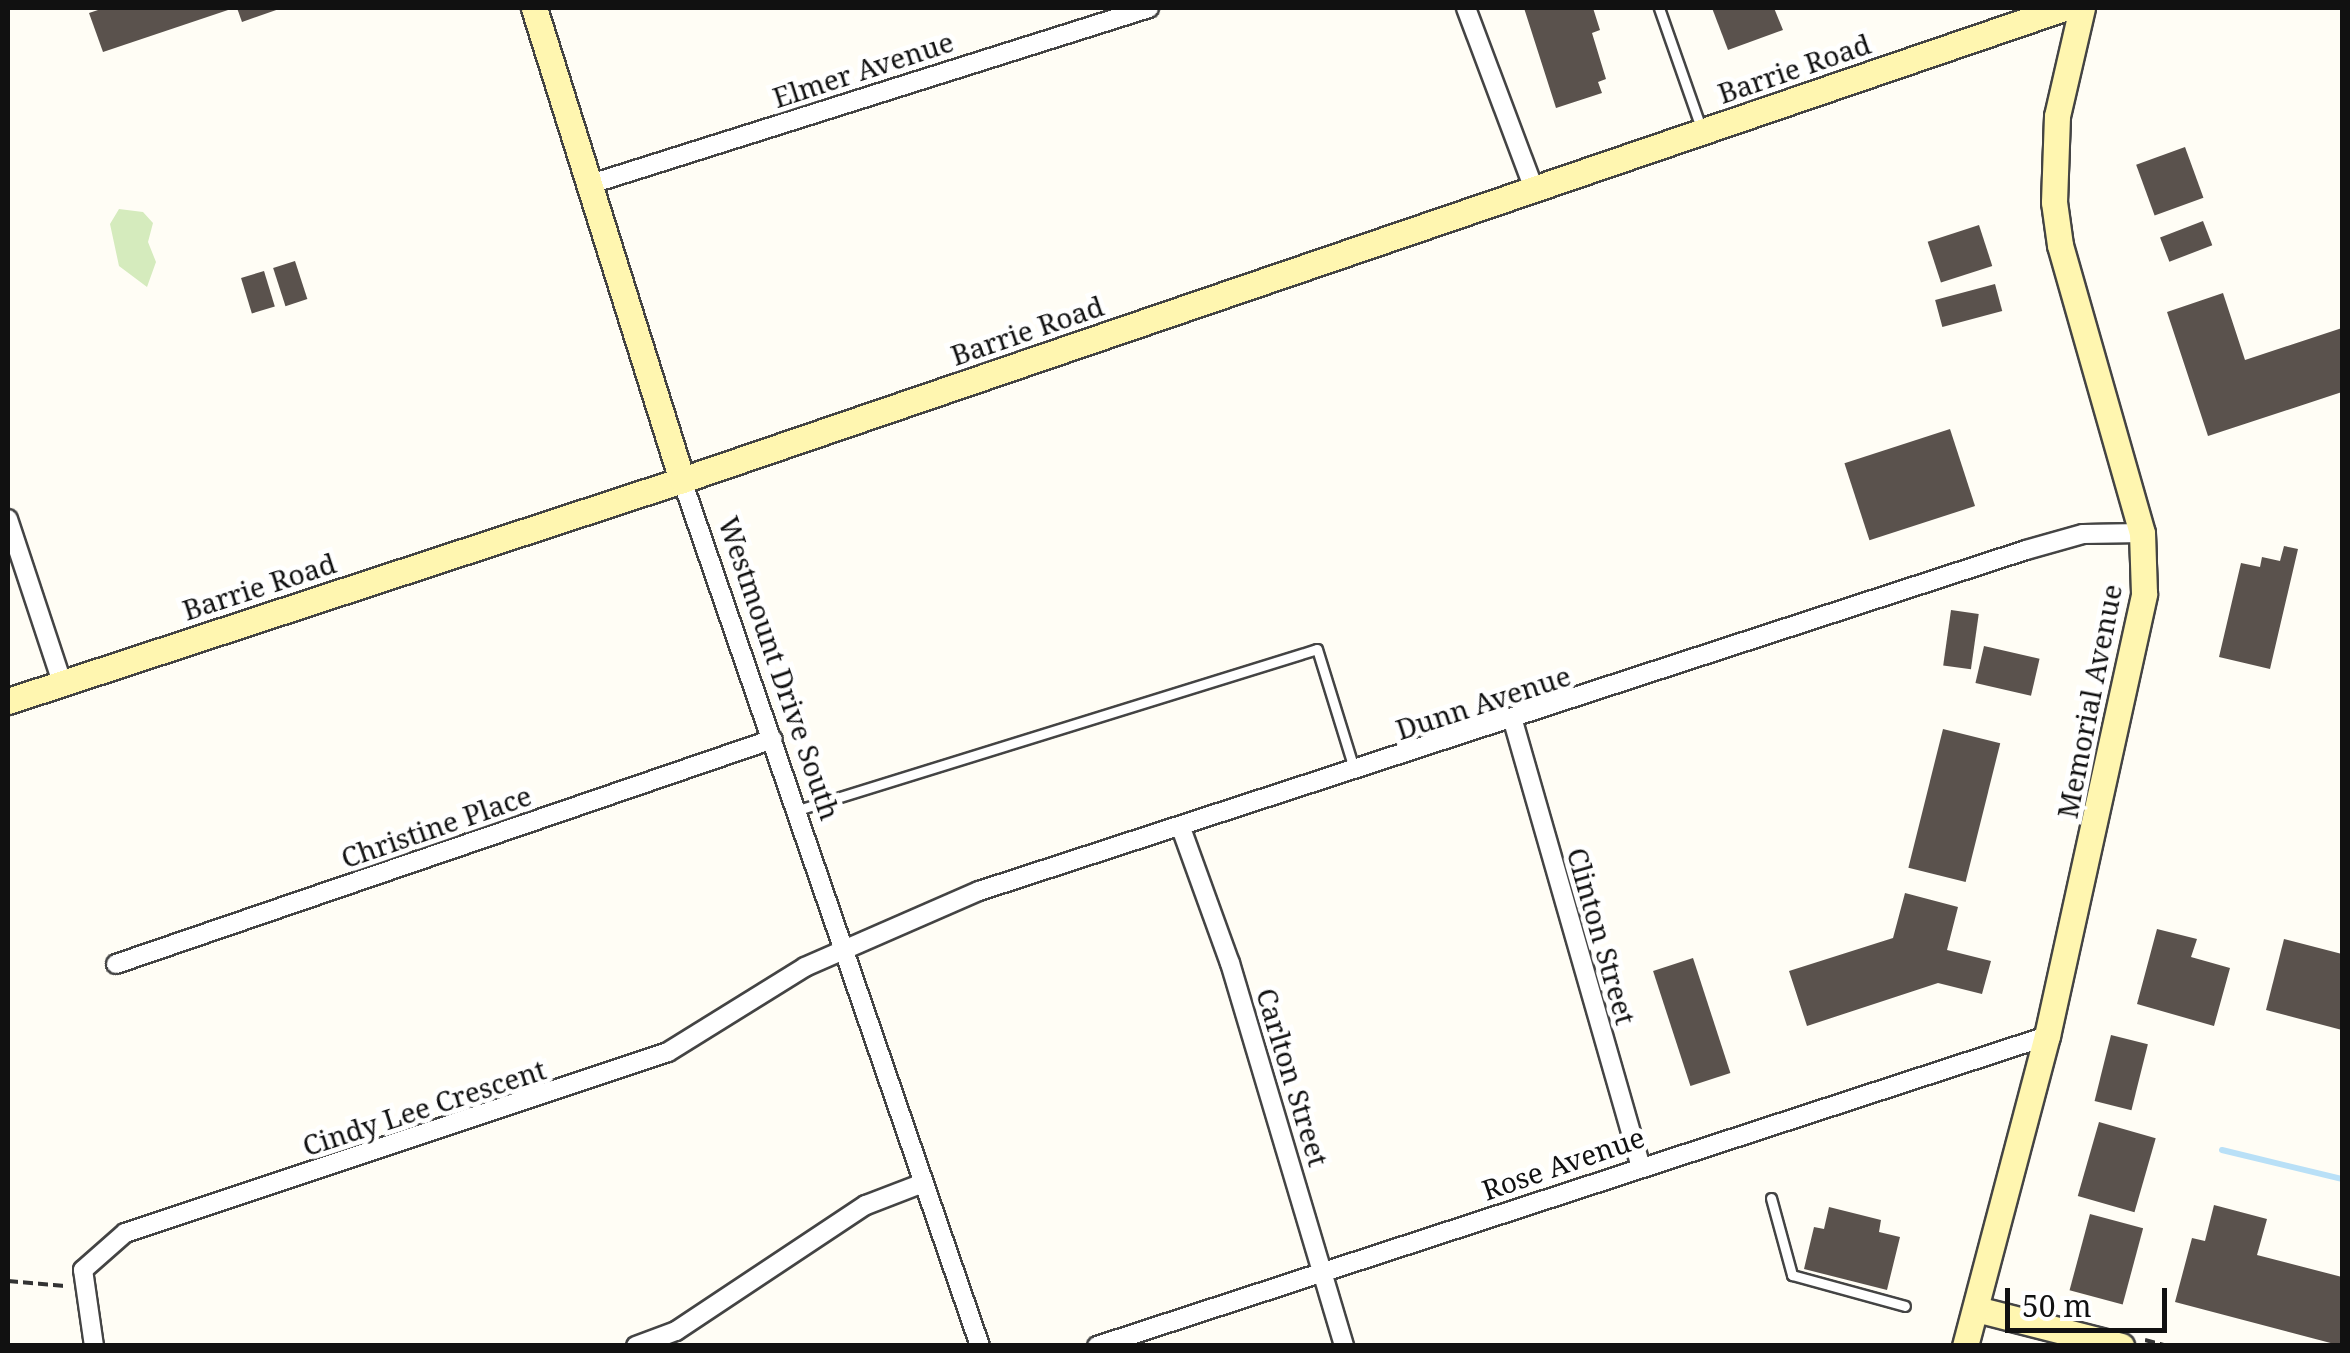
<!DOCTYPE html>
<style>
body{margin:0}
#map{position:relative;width:2350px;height:1353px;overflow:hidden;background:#fffdf5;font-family:"Noto Serif",serif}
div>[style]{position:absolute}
.green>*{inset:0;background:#d5ebbd}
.stream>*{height:6px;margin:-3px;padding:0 3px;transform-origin:3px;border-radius:3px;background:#b9e0f7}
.building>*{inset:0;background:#5a524d;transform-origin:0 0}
.path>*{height:4px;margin-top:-2px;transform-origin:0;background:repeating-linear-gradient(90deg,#333 0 10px,transparent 0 15px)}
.roads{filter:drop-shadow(2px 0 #444) drop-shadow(-2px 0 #444) drop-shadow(0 2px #444) drop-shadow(0 -2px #444)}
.lane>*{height:9px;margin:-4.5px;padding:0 4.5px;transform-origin:4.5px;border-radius:4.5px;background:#fff}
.street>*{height:18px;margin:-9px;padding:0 9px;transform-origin:9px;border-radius:9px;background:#fff}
.secondary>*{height:25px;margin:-12.5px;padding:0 12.5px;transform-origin:12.5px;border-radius:12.5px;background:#fff6b0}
span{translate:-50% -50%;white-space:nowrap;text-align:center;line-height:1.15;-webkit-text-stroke:10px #fff;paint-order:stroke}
.street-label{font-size:28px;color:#111}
.frame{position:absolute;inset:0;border:10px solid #111;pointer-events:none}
.scale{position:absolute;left:2005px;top:1288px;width:162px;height:45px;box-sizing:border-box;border:5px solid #111;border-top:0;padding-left:12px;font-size:30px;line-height:35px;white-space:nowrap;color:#111;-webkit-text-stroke:8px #fff;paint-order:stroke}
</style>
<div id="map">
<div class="green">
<i style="clip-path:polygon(119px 209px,143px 212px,153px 223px,148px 242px,156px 262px,147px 287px,119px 266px,110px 224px)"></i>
</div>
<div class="stream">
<i style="left:2222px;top:1150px;width:123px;rotate:13.6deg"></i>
</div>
<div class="building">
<i style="clip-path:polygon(104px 8px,234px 8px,103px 52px,89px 13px)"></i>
<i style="clip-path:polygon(237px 8px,282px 8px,242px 22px)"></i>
<i style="clip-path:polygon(1524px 8px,1593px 8px,1600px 30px,1592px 33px,1606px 79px,1598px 82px,1602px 93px,1556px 108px)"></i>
<i style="clip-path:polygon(1712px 8px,1774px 8px,1783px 30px,1728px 50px)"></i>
<i style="left:2185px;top:147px;width:54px;height:52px;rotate:70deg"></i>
<i style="left:2203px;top:221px;width:26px;height:46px;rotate:69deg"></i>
<i style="left:1979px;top:225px;width:43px;height:54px;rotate:72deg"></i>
<i style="left:295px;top:261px;width:40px;height:23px;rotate:72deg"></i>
<i style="left:264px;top:271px;width:37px;height:24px;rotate:73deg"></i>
<i style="left:1995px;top:284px;width:28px;height:62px;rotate:75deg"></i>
<i style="clip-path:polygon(2223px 293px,2245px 360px,2342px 328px,2342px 392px,2208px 436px,2167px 312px)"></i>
<i style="left:1950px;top:429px;width:81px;height:111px;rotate:72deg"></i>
<i style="clip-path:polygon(2284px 546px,2298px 549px,2270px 669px,2219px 657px,2241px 563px,2260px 567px,2262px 557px,2280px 561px)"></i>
<i style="left:1951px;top:610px;width:28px;height:56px;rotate:8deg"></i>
<i style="left:1984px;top:646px;width:57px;height:38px;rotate:13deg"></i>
<i style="left:1943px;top:729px;width:59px;height:143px;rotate:14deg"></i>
<i style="clip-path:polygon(1905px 893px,1958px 907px,1947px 950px,1991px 961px,1982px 994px,1938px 983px,1807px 1026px,1789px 971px,1893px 938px)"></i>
<i style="clip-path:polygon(2157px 929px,2197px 939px,2191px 957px,2230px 968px,2214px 1026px,2137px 1004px)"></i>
<i style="clip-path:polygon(2284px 939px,2342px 954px,2342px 1030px,2266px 1010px)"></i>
<i style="left:1693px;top:958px;width:121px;height:42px;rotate:72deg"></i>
<i style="left:2111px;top:1035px;width:38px;height:68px;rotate:14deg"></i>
<i style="left:2099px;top:1122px;width:59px;height:77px;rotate:16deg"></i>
<i style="clip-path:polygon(2214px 1205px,2267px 1219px,2257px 1255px,2342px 1277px,2342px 1346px,2175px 1302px,2192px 1238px,2205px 1241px)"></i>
<i style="clip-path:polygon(1829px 1207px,1881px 1220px,1879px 1232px,1900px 1237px,1887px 1290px,1804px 1269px,1814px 1227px,1824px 1229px)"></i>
<i style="left:2090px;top:1214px;width:55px;height:79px;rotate:15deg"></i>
</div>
<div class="path">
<i style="left:8px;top:1281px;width:57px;rotate:5deg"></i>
<i style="left:2145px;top:1340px;width:24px;rotate:15deg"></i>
</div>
<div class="roads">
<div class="lane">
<i style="left:1659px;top:8px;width:127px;rotate:70.7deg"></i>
<i style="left:798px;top:810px;width:543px;rotate:-17.23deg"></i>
<i style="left:1317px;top:649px;width:129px;rotate:72.8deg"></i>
<i style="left:1771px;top:1198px;width:80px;rotate:74.7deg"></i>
<i style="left:1792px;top:1275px;width:117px;rotate:15.3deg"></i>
</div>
<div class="street">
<i style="left:1466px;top:8px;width:193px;rotate:69.4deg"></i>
<i style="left:594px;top:183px;width:582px;rotate:-17.5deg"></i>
<i style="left:682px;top:480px;width:916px;rotate:71.01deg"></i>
<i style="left:8px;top:519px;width:172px;rotate:71.7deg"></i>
<i style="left:1513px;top:721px;width:462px;rotate:74deg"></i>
<i style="left:1181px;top:828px;width:144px;rotate:70.1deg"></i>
<i style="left:1230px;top:963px;width:400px;rotate:73.4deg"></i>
<i style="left:116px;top:964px;width:694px;rotate:-18.9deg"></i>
<i style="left:94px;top:1346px;width:77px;rotate:-98.2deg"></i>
<i style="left:83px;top:1270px;width:56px;rotate:-41.4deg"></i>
<i style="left:125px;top:1233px;width:572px;rotate:-18.43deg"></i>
<i style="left:668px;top:1052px;width:161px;rotate:-31.8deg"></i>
<i style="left:805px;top:967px;width:190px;rotate:-23.6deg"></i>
<i style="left:979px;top:891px;width:1101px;rotate:-18.04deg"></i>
<i style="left:2026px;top:550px;width:59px;rotate:-15.7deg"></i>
<i style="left:2083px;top:534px;width:59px;rotate:-1deg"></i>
<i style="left:636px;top:1346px;width:43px;rotate:-20.6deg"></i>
<i style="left:676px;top:1331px;width:228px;rotate:-33.6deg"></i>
<i style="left:866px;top:1205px;width:61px;rotate:-21.1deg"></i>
<i style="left:1097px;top:1346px;width:999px;rotate:-18.07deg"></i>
</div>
<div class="secondary">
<i style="left:534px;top:8px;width:495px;rotate:72.6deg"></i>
<i style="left:8px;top:701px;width:709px;rotate:-18.15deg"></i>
<i style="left:682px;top:480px;width:1460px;rotate:-18.86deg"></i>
<i style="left:1976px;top:1309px;width:150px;rotate:14.3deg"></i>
<i style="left:1965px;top:1346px;width:321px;rotate:-75.2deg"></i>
<i style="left:2047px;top:1036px;width:453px;rotate:-77.6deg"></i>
<i style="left:2144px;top:593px;width:60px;rotate:-91.9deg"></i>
<i style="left:2142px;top:533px;width:299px;rotate:-105.9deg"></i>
<i style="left:2060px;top:245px;width:43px;rotate:-97.9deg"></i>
<i style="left:2054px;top:202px;width:86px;rotate:-88deg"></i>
<i style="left:2057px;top:116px;width:111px;rotate:-77deg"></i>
</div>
</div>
<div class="street-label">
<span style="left:1794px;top:68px;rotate:-19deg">Barrie Road</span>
<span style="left:863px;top:69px;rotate:-18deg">Elmer Avenue</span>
<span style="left:1027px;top:330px;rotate:-19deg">Barrie Road</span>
<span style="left:259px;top:586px;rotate:-18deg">Barrie Road</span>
<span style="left:780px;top:668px;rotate:71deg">Westmount Drive South</span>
<span style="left:2089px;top:701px;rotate:-79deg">Memorial Avenue</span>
<span style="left:1483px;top:702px;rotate:-18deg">Dunn Avenue</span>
<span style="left:436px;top:826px;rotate:-19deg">Christine Place</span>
<span style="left:1602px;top:936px;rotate:74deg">Clinton Street</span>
<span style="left:1293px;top:1077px;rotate:73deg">Carlton Street</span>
<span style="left:424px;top:1107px;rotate:-18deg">Cindy Lee Crescent</span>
<span style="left:1563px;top:1163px;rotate:-19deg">Rose Avenue</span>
</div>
<div class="frame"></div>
<div class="scale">50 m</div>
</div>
